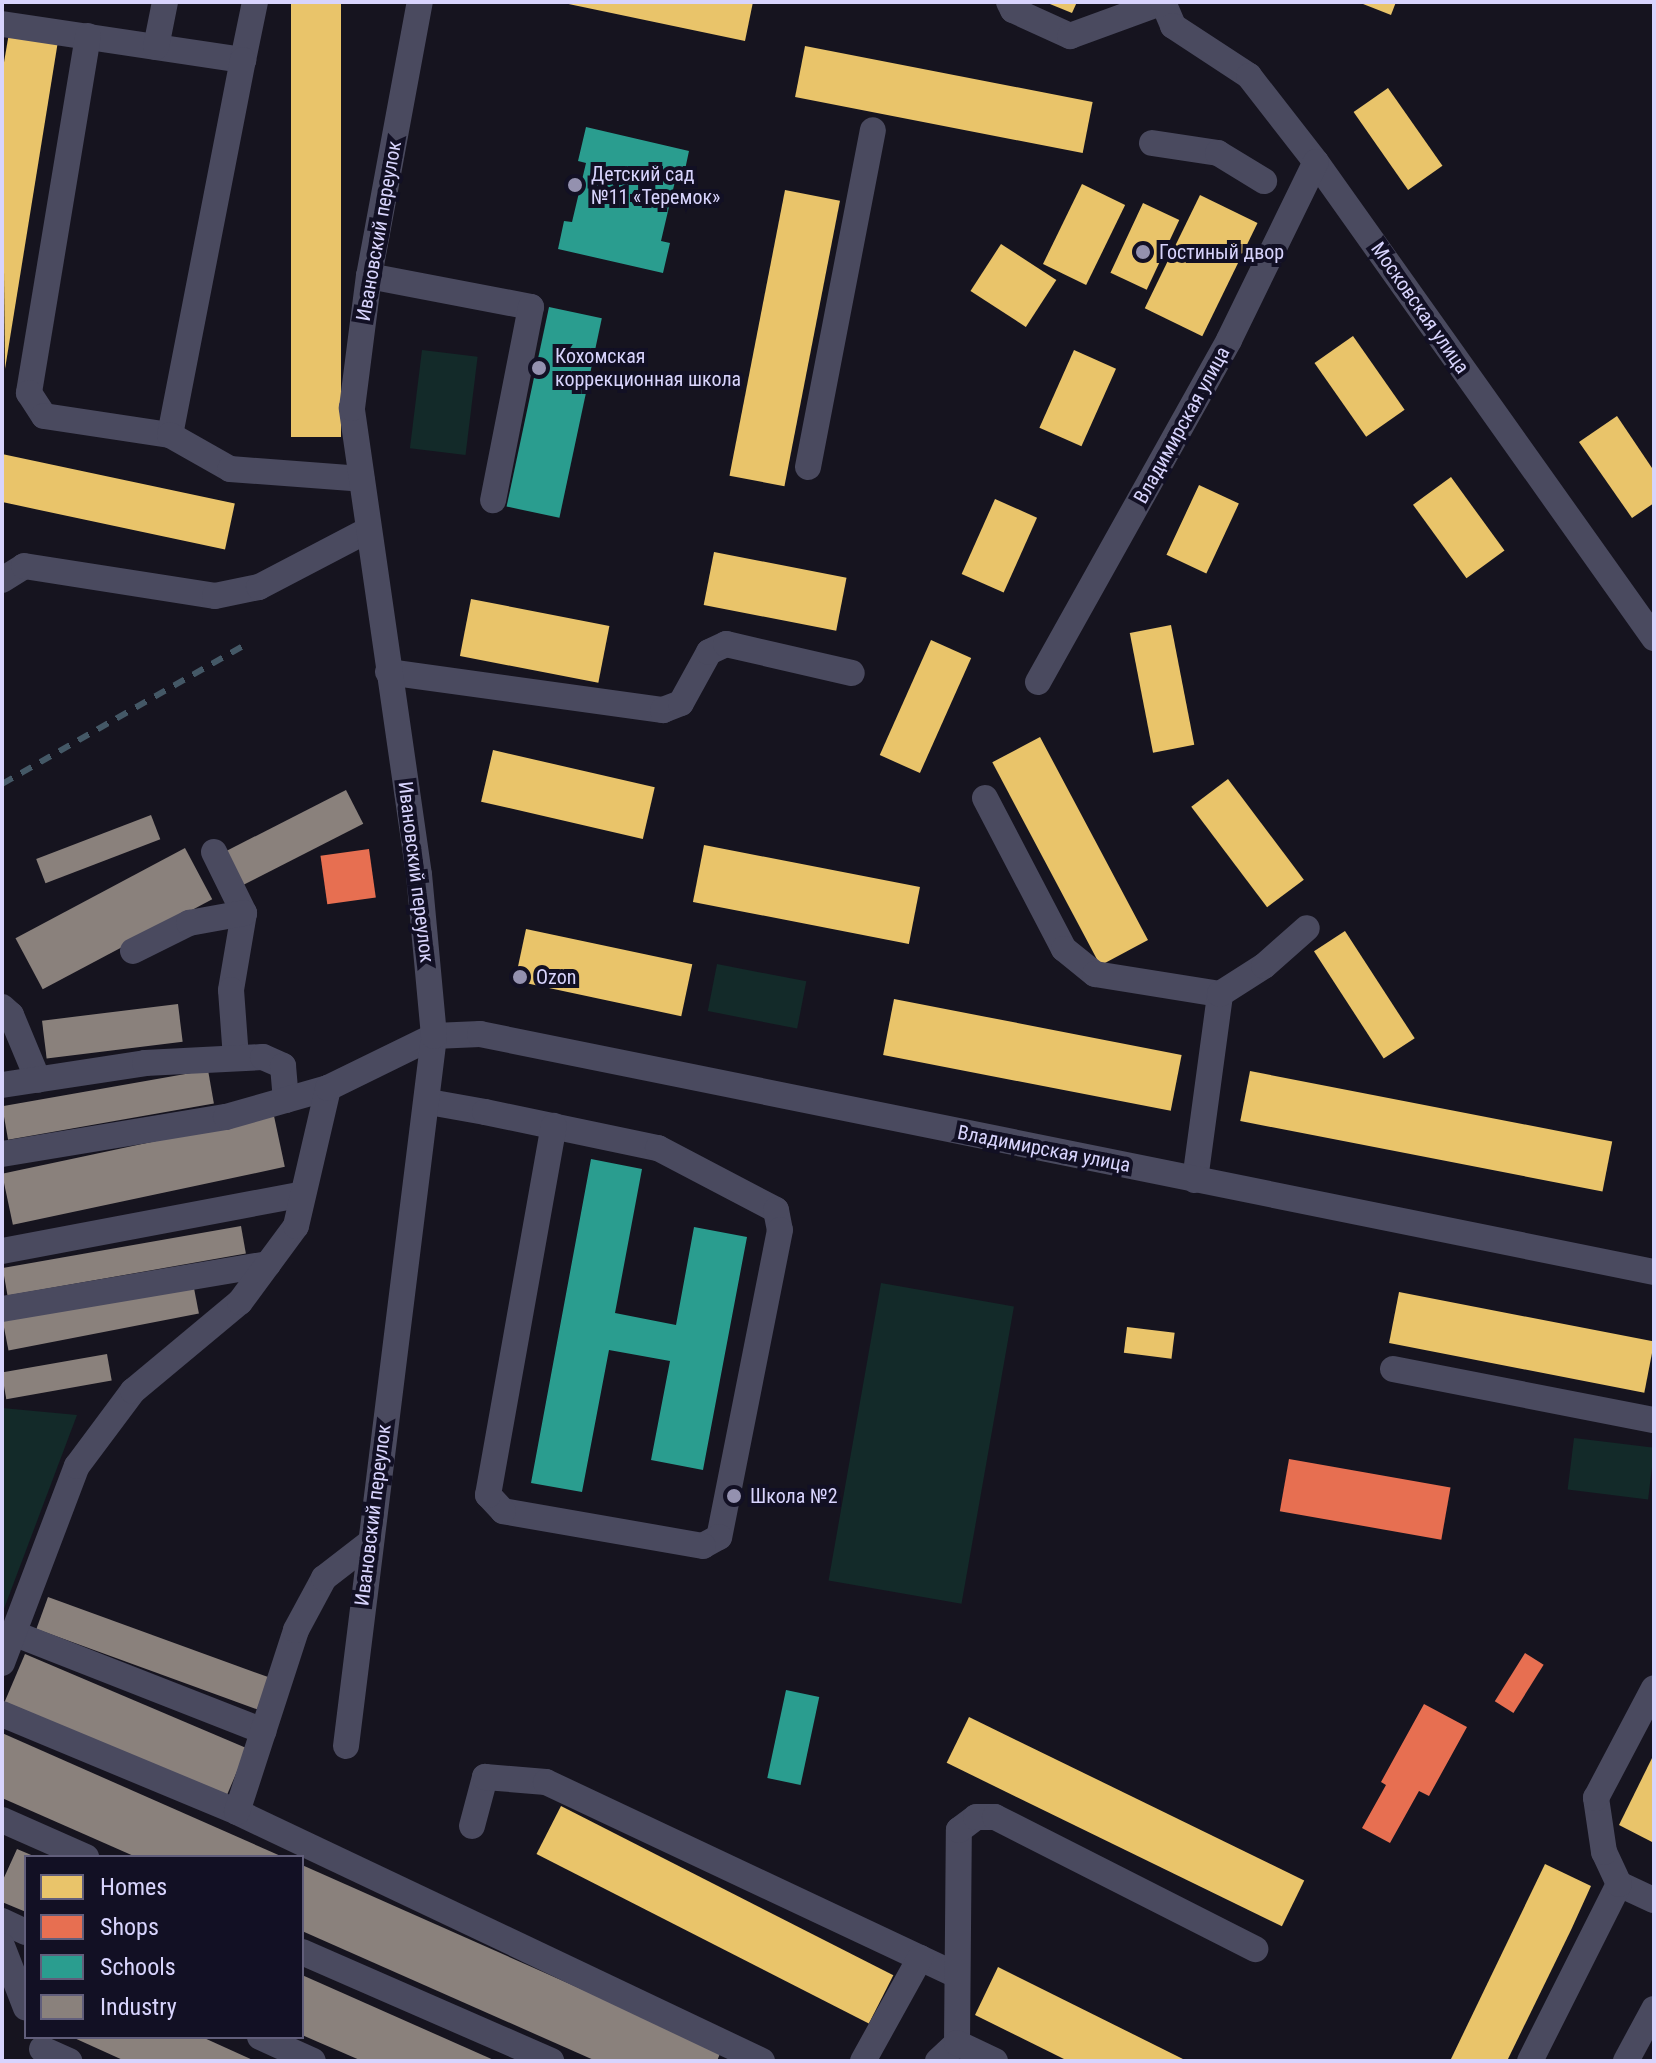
<!DOCTYPE html>
<meta charset="utf-8">
<style>
body{margin:0}
#map{position:relative;width:1656px;height:2063px;overflow:hidden;background:#16141f;font-family:"Roboto Condensed",sans-serif}
div>[style]{position:absolute}
.green>*{inset:0;background:#132a29;transform-origin:0 0}
.homes>*{inset:0;background:#e9c46a;transform-origin:0 0}
.shops>*{inset:0;background:#e76f51;transform-origin:0 0}
.schools>*{inset:0;background:#2a9d8f;transform-origin:0 0}
.industry>*{inset:0;background:#8a817c;transform-origin:0 0}
.minor>*{height:26px;margin:-13px;padding:0 13px;transform-origin:13px;border-radius:13px;background:#4a4a5f}
.rail>*{height:6px;margin-top:-3px;transform-origin:0;background:repeating-linear-gradient(90deg,#445866 0 12px,transparent 0 22px)}
.dots>*{width:22px;height:22px;translate:-50% -50%;box-sizing:border-box;border:4px solid #121024;border-radius:50%}
span{translate:-50% -50%;white-space:nowrap;text-align:center;line-height:1.15;-webkit-text-stroke:8px #121024;paint-order:stroke}
.poi-label{font-size:20px;color:#d8d4fd}
.left{translate:0 -50%;text-align:left}
.street-label{font-size:20px;color:#d8d4fd}
.frame{position:absolute;inset:0;border:4px solid #d8d4fd;pointer-events:none}
.legend{position:absolute;left:24px;top:1855px;width:280px;height:184px;box-sizing:border-box;background:#121024;border:2px solid #615e7b;margin:0;padding:10px 14px;list-style:none;font-size:24px;color:#d8d4fd}
.legend li{display:flex;align-items:center;gap:16px;height:40px}
.legend b{width:40px;border:2px solid #615e7b}
</style>
<div id="map">
<div class="green">
<i style="left:422px;top:350px;width:56px;height:99px;rotate:7deg"></i>
<i style="left:717px;top:964px;width:91px;height:48px;rotate:11deg"></i>
<i style="left:881px;top:1283px;width:135px;height:302px;rotate:10deg"></i>
<i style="clip-path:polygon(2px 1408px,77px 1415px,2px 1614px)"></i>
<i style="left:1574px;top:1438px;width:81px;height:52px;rotate:7deg"></i>
</div>
<div class="homes">
<i style="left:291px;top:2px;width:50px;height:435px"></i>
<i style="clip-path:polygon(559px 2px,753px 2px,745px 41px)"></i>
<i style="clip-path:polygon(1045px 2px,1077px 2px,1072px 13px)"></i>
<i style="clip-path:polygon(1358px 2px,1396px 2px,1391px 15px)"></i>
<i style="clip-path:polygon(9px 33px,58px 41px,5px 369px,2px 74px)"></i>
<i style="left:805px;top:46px;width:293px;height:52px;rotate:11deg"></i>
<i style="left:1388px;top:88px;width:95px;height:42px;rotate:55deg"></i>
<i style="left:1082px;top:184px;width:48px;height:89px;rotate:26deg"></i>
<i style="left:785px;top:190px;width:56px;height:291px;rotate:11deg"></i>
<i style="left:1200px;top:195px;width:64px;height:126px;rotate:26deg"></i>
<i style="left:1143px;top:203px;width:40px;height:77px;rotate:25deg"></i>
<i style="left:1001px;top:244px;width:66px;height:56px;rotate:33deg"></i>
<i style="left:1353px;top:336px;width:90px;height:47px;rotate:55deg"></i>
<i style="left:1074px;top:350px;width:46px;height:85px;rotate:24deg"></i>
<i style="clip-path:polygon(1617px 416px,1654px 471px,1654px 503px,1632px 518px,1579px 442px)"></i>
<i style="left:2px;top:454px;width:238px;height:47px;rotate:12deg"></i>
<i style="left:1451px;top:477px;width:91px;height:47px;rotate:54deg"></i>
<i style="left:1199px;top:485px;width:44px;height:77px;rotate:25deg"></i>
<i style="left:995px;top:499px;width:46px;height:82px;rotate:24deg"></i>
<i style="left:714px;top:552px;width:135px;height:54px;rotate:11deg"></i>
<i style="left:471px;top:599px;width:141px;height:58px;rotate:11deg"></i>
<i style="left:1171px;top:625px;width:122px;height:42px;rotate:79deg"></i>
<i style="left:931px;top:640px;width:44px;height:126px;rotate:24deg"></i>
<i style="left:1040px;top:737px;width:230px;height:54px;rotate:62deg"></i>
<i style="left:493px;top:750px;width:166px;height:53px;rotate:13deg"></i>
<i style="left:1228px;top:779px;width:126px;height:46px;rotate:53deg"></i>
<i style="left:704px;top:845px;width:220px;height:58px;rotate:11deg"></i>
<i style="left:526px;top:929px;width:170px;height:53px;rotate:12deg"></i>
<i style="left:1345px;top:931px;width:128px;height:37px;rotate:57deg"></i>
<i style="left:894px;top:999px;width:293px;height:57px;rotate:11deg"></i>
<i style="left:1250px;top:1071px;width:369px;height:51px;rotate:11deg"></i>
<i style="left:1399px;top:1292px;width:260px;height:52px;rotate:11deg"></i>
<i style="left:1127px;top:1327px;width:48px;height:26px;rotate:7deg"></i>
<i style="left:969px;top:1717px;width:373px;height:51px;rotate:26deg"></i>
<i style="clip-path:polygon(1654px 1754px,1654px 1843px,1619px 1825px)"></i>
<i style="left:561px;top:1806px;width:373px;height:54px;rotate:27deg"></i>
<i style="clip-path:polygon(1545px 1864px,1591px 1886px,1571px 1930px,1507px 2061px,1450px 2061px)"></i>
<i style="clip-path:polygon(998px 1967px,1187px 2061px,1068px 2061px,975px 2015px)"></i>
</div>
<div class="shops">
<i style="left:369px;top:849px;width:49px;height:49px;rotate:82deg"></i>
<i style="left:1289px;top:1459px;width:164px;height:53px;rotate:10deg"></i>
<i style="left:1525px;top:1653px;width:22px;height:57px;rotate:32deg"></i>
<i style="clip-path:polygon(1424px 1704px,1467px 1727px,1429px 1796px,1419px 1791px,1390px 1843px,1362px 1828px,1386px 1785px,1381px 1782px)"></i>
</div>
<div class="schools">
<i style="clip-path:polygon(586px 127px,689px 151px,683px 179px,676px 177px,661px 241px,670px 243px,663px 273px,558px 249px,564px 221px,572px 222px,586px 163px,578px 161px)"></i>
<i style="left:549px;top:307px;width:54px;height:204px;rotate:12deg"></i>
<i style="clip-path:polygon(591px 1159px,642px 1169px,615px 1313px,676px 1325px,694px 1227px,747px 1237px,703px 1470px,651px 1460px,670px 1361px,609px 1350px,582px 1492px,531px 1483px)"></i>
<i style="left:786px;top:1690px;width:34px;height:90px;rotate:12deg"></i>
</div>
<div class="industry">
<i style="left:346px;top:790px;width:38px;height:136px;rotate:63deg"></i>
<i style="left:151px;top:815px;width:26px;height:123px;rotate:69deg"></i>
<i style="left:185px;top:848px;width:58px;height:192px;rotate:62deg"></i>
<i style="left:178px;top:1004px;width:38px;height:137px;rotate:83deg"></i>
<i style="left:208px;top:1070px;width:34px;height:209px;rotate:80deg"></i>
<i style="left:274px;top:1116px;width:52px;height:278px;rotate:78deg"></i>
<i style="left:241px;top:1226px;width:28px;height:242px;rotate:80deg"></i>
<i style="left:193px;top:1283px;width:31px;height:194px;rotate:79deg"></i>
<i style="left:107px;top:1354px;width:27px;height:107px;rotate:80deg"></i>
<i style="left:48px;top:1597px;width:235px;height:34px;rotate:20deg"></i>
<i style="left:25px;top:1654px;width:241px;height:52px;rotate:23deg"></i>
<i style="clip-path:polygon(2px 1733px,283px 1857px,136px 1857px,2px 1798px)"></i>
<i style="clip-path:polygon(17px 1849px,36px 1857px,26px 1857px,26px 1912px,2px 1902px,2px 1882px)"></i>
<i style="clip-path:polygon(302px 1865px,721px 2051px,717px 2061px,596px 2061px,302px 1931px)"></i>
<i style="clip-path:polygon(302px 1975px,496px 2061px,362px 2061px,302px 2035px)"></i>
<i style="clip-path:polygon(72px 2037px,202px 2037px,255px 2061px,125px 2061px)"></i>
</div>
<div class="minor">
<i style="left:1009px;top:2px;width:9px;rotate:63deg"></i>
<i style="left:1013px;top:10px;width:63px;rotate:24.5deg"></i>
<i style="left:1070px;top:36px;width:99px;rotate:-20.1deg"></i>
<i style="left:1163px;top:2px;width:26px;rotate:67deg"></i>
<i style="left:1173px;top:26px;width:91px;rotate:33.3deg"></i>
<i style="left:1249px;top:76px;width:109px;rotate:52.1deg"></i>
<i style="left:1316px;top:162px;width:584px;rotate:54.62deg"></i>
<i style="left:2px;top:24px;width:244px;rotate:8.5deg"></i>
<i style="left:243px;top:60px;width:59px;rotate:-78.3deg"></i>
<i style="left:88px;top:36px;width:362px;rotate:99.4deg"></i>
<i style="left:29px;top:393px;width:27px;rotate:57deg"></i>
<i style="left:44px;top:416px;width:127px;rotate:8.6deg"></i>
<i style="left:170px;top:435px;width:382px;rotate:-79deg"></i>
<i style="left:156px;top:47px;width:46px;rotate:-78.7deg"></i>
<i style="left:1152px;top:143px;width:67px;rotate:8.6deg"></i>
<i style="left:1218px;top:153px;width:54px;rotate:31.3deg"></i>
<i style="left:369px;top:276px;width:165px;rotate:10.8deg"></i>
<i style="left:531px;top:307px;width:197px;rotate:101.1deg"></i>
<i style="left:170px;top:435px;width:69px;rotate:29.5deg"></i>
<i style="left:230px;top:469px;width:132px;rotate:4.3deg"></i>
<i style="left:808px;top:467px;width:343px;rotate:-79.1deg"></i>
<i style="left:2px;top:580px;width:26px;rotate:-32deg"></i>
<i style="left:24px;top:566px;width:193px;rotate:8.9deg"></i>
<i style="left:215px;top:596px;width:45px;rotate:-11.6deg"></i>
<i style="left:259px;top:587px;width:123px;rotate:-27.6deg"></i>
<i style="left:388px;top:672px;width:278px;rotate:7.9deg"></i>
<i style="left:663px;top:710px;width:19px;rotate:-21deg"></i>
<i style="left:681px;top:703px;width:58px;rotate:-61.2deg"></i>
<i style="left:709px;top:652px;width:19px;rotate:-25deg"></i>
<i style="left:726px;top:644px;width:129px;rotate:13deg"></i>
<i style="left:1038px;top:682px;width:392px;rotate:-60.8deg"></i>
<i style="left:1229px;top:340px;width:198px;rotate:-64deg"></i>
<i style="left:985px;top:798px;width:170px;rotate:62.4deg"></i>
<i style="left:1064px;top:949px;width:40px;rotate:39deg"></i>
<i style="left:1095px;top:974px;width:127px;rotate:9.1deg"></i>
<i style="left:214px;top:852px;width:68px;rotate:63.8deg"></i>
<i style="left:244px;top:913px;width:78px;rotate:99.6deg"></i>
<i style="left:231px;top:990px;width:68px;rotate:85.8deg"></i>
<i style="left:133px;top:951px;width:63px;rotate:-26.6deg"></i>
<i style="left:189px;top:923px;width:56px;rotate:-10.3deg"></i>
<i style="left:2px;top:1007px;width:12px;rotate:42deg"></i>
<i style="left:11px;top:1015px;width:70px;rotate:67.4deg"></i>
<i style="left:2px;top:1085px;width:145px;rotate:-8.7deg"></i>
<i style="left:145px;top:1063px;width:118px;rotate:-2.9deg"></i>
<i style="left:263px;top:1057px;width:22px;rotate:24deg"></i>
<i style="left:283px;top:1066px;width:34px;rotate:85deg"></i>
<i style="left:429px;top:1102px;width:57px;rotate:10.1deg"></i>
<i style="left:485px;top:1112px;width:177px;rotate:11.8deg"></i>
<i style="left:658px;top:1148px;width:133px;rotate:27.7deg"></i>
<i style="left:776px;top:1210px;width:20px;rotate:79deg"></i>
<i style="left:780px;top:1230px;width:313px;rotate:101.2deg"></i>
<i style="left:719px;top:1537px;width:18px;rotate:151deg"></i>
<i style="left:703px;top:1546px;width:203px;rotate:-170.1deg"></i>
<i style="left:503px;top:1511px;width:22px;rotate:-133deg"></i>
<i style="left:488px;top:1495px;width:375px;rotate:-79.9deg"></i>
<i style="left:2px;top:1154px;width:227px;rotate:-9.4deg"></i>
<i style="left:226px;top:1117px;width:106px;rotate:-15.9deg"></i>
<i style="left:1195px;top:1180px;width:188px;rotate:-82.3deg"></i>
<i style="left:1220px;top:994px;width:52px;rotate:-32.5deg"></i>
<i style="left:1264px;top:966px;width:57px;rotate:-41.5deg"></i>
<i style="left:2px;top:1251px;width:306px;rotate:-10.7deg"></i>
<i style="left:2px;top:1309px;width:270px;rotate:-9.6deg"></i>
<i style="left:1393px;top:1369px;width:266px;rotate:11.1deg"></i>
<i style="left:13px;top:1633px;width:269px;rotate:21.4deg"></i>
<i style="left:2px;top:1663px;width:211px;rotate:-69.2deg"></i>
<i style="left:77px;top:1466px;width:94px;rotate:-53.3deg"></i>
<i style="left:133px;top:1391px;width:139px;rotate:-39.8deg"></i>
<i style="left:240px;top:1302px;width:94px;rotate:-53.6deg"></i>
<i style="left:296px;top:1226px;width:142px;rotate:-76.9deg"></i>
<i style="left:328px;top:1088px;width:118px;rotate:-26.1deg"></i>
<i style="left:434px;top:1036px;width:46px;rotate:-2.5deg"></i>
<i style="left:480px;top:1034px;width:1198px;rotate:11.46deg"></i>
<i style="left:2px;top:1714px;width:255px;rotate:22.6deg"></i>
<i style="left:237px;top:1812px;width:581px;rotate:25.37deg"></i>
<i style="left:346px;top:1746px;width:715px;rotate:-82.93deg"></i>
<i style="left:434px;top:1036px;width:162px;rotate:-95.3deg"></i>
<i style="left:419px;top:875px;width:472px;rotate:-98.2deg"></i>
<i style="left:352px;top:408px;width:133px;rotate:-82.7deg"></i>
<i style="left:369px;top:276px;width:279px;rotate:-79.5deg"></i>
<i style="left:237px;top:1812px;width:191px;rotate:-72deg"></i>
<i style="left:296px;top:1630px;width:59px;rotate:-61.7deg"></i>
<i style="left:324px;top:1578px;width:56px;rotate:-37.7deg"></i>
<i style="left:2px;top:1820px;width:92px;rotate:23.8deg"></i>
<i style="left:472px;top:1826px;width:51px;rotate:-75.1deg"></i>
<i style="left:485px;top:1777px;width:61px;rotate:4.7deg"></i>
<i style="left:546px;top:1782px;width:454px;rotate:25.2deg"></i>
<i style="left:1619px;top:1884px;width:38px;rotate:25deg"></i>
<i style="left:2px;top:1921px;width:26px;rotate:25deg"></i>
<i style="left:2px;top:1946px;width:66px;rotate:68.8deg"></i>
<i style="left:302px;top:1952px;width:272px;rotate:23.6deg"></i>
<i style="left:260px;top:2037px;width:58px;rotate:24.4deg"></i>
<i style="left:957px;top:2043px;width:213px;rotate:-89.5deg"></i>
<i style="left:959px;top:1830px;width:21px;rotate:-37deg"></i>
<i style="left:976px;top:1817px;width:19px"></i>
<i style="left:995px;top:1817px;width:292px;rotate:26.9deg"></i>
<i style="left:42px;top:2049px;width:30px;rotate:24deg"></i>
<i style="left:863px;top:2061px;width:118px;rotate:-61deg"></i>
<i style="left:938px;top:2061px;width:26px;rotate:-43deg"></i>
<i style="left:957px;top:2043px;width:42px;rotate:25.3deg"></i>
<i style="left:1530px;top:2061px;width:198px;rotate:-63.3deg"></i>
<i style="left:1619px;top:1884px;width:35px;rotate:-115deg"></i>
<i style="left:1604px;top:1852px;width:55px;rotate:-98.4deg"></i>
<i style="left:1596px;top:1798px;width:124px;rotate:-62.2deg"></i>
<i style="left:1626px;top:2061px;width:59px;rotate:-61.7deg"></i>
</div>
<div class="rail">
<i style="left:2px;top:784px;width:278px;rotate:-29.8deg"></i>
</div>
<div class="dots">
<i style="left:575px;top:185px;background:#9491af"></i>
<i style="left:1143px;top:252px;background:#9491af"></i>
<i style="left:539px;top:368px;background:#9491af"></i>
<i style="left:520px;top:977px;background:#9491af"></i>
<i style="left:734px;top:1496px;background:#9491af"></i>
</div>
<div class="poi-label">
<span class="left" style="left:591px;top:186px">Детский сад<br>№11 «Теремок»</span>
<span class="left" style="left:1159px;top:252px">Гостиный двор</span>
<span class="left" style="left:555px;top:368px">Кохомская<br>коррекционная школа</span>
<span class="left" style="left:536px;top:977px">Ozon</span>
<span class="left" style="left:750px;top:1496px">Школа №2</span>
</div>
<div class="street-label">
<span style="left:379px;top:231px;rotate:-80deg">Ивановский переулок</span>
<span style="left:1420px;top:308px;rotate:55deg">Московская улица</span>
<span style="left:1182px;top:425px;rotate:-61deg">Владимирская улица</span>
<span style="left:416px;top:872px;rotate:83deg">Ивановский переулок</span>
<span style="left:1044px;top:1149px;rotate:11deg">Владимирская улица</span>
<span style="left:373px;top:1515px;rotate:-83deg">Ивановский переулок</span>
</div>
<div class="frame"></div>
<ul class="legend">
<li><b style="height:22px;background:#e9c46a"></b>Homes</li>
<li><b style="height:22px;background:#e76f51"></b>Shops</li>
<li><b style="height:22px;background:#2a9d8f"></b>Schools</li>
<li><b style="height:22px;background:#8a817c"></b>Industry</li>
</ul>
</div>
